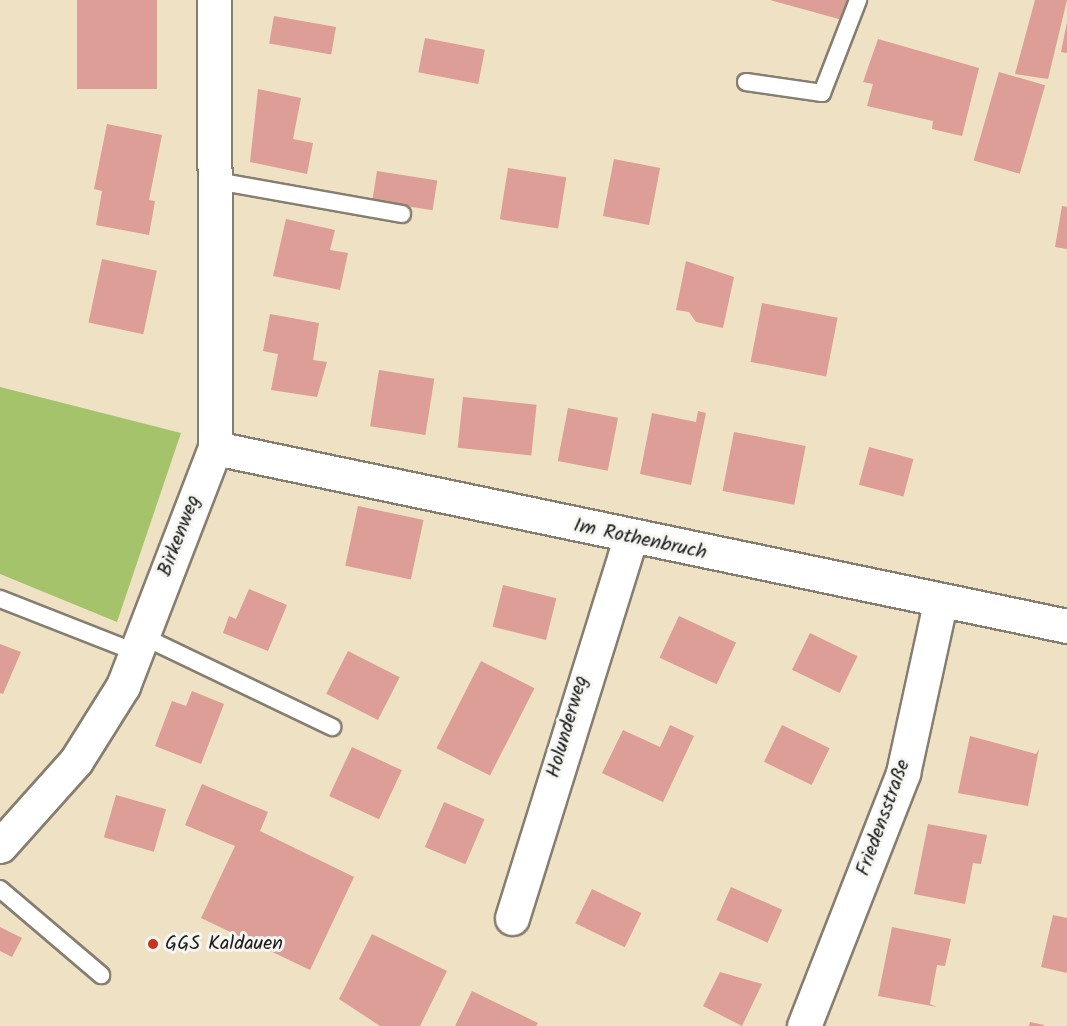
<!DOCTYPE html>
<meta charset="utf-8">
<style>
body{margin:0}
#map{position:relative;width:1067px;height:1026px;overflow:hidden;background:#efe1c4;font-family:Kalam,sans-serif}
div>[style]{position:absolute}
.green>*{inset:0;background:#a4c36b}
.building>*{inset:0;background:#dc9e96;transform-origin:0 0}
.roads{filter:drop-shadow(2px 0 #867e70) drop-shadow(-2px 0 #867e70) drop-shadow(0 2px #867e70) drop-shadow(0 -2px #867e70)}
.lane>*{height:16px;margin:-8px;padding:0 8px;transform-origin:8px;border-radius:8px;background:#fff}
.street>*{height:33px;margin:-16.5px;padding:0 16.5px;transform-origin:16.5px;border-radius:16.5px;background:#fff}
.dots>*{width:16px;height:16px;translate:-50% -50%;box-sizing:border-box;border:3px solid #f6f6f2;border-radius:50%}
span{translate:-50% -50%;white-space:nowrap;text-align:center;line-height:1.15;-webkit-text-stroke:6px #f6f6f2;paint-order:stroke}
.street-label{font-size:20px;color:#1c1c1c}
.poi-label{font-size:20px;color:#1c1c1c}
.left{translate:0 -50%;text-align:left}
</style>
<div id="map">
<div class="green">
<i style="clip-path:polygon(0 387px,181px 433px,117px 622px,0 574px)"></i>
</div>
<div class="building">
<i style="left:77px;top:0;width:80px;height:89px"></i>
<i style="clip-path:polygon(770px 0,851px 0,846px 21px)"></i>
<i style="clip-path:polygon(1035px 0,1067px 0,1048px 79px,1015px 74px)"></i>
<i style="left:274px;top:16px;width:63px;height:28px;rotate:10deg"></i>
<i style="clip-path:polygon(1067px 22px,1067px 53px,1061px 52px)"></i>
<i style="left:425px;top:38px;width:61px;height:35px;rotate:11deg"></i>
<i style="clip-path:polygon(878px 39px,979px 68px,962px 136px,932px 129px,933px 121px,867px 106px,873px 84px,863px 82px)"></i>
<i style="left:999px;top:72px;width:48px;height:92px;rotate:16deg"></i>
<i style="clip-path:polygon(258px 89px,301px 98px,293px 139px,313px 143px,307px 174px,250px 162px)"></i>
<i style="clip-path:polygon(107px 124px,162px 135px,149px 200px,155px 201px,149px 235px,96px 225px,102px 191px,94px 189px)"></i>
<i style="left:614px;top:159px;width:47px;height:58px;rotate:11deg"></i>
<i style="left:508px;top:168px;width:59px;height:52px;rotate:9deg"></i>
<i style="left:377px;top:171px;width:61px;height:30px;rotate:9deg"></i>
<i style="clip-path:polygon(1062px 206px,1067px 207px,1067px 249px,1055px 247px)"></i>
<i style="clip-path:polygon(286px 219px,335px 230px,330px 250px,348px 253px,340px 290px,273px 276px)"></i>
<i style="left:102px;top:259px;width:56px;height:65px;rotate:12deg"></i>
<i style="clip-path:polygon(686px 261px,734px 277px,723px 328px,696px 322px,689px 312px,676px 310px)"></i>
<i style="left:762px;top:303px;width:77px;height:60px;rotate:11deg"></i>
<i style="clip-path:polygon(270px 314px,319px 323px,313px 360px,327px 362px,317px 397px,271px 390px,278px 354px,263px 351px)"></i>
<i style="left:379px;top:370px;width:56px;height:57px;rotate:9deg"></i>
<i style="left:463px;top:397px;width:74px;height:51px;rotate:6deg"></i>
<i style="left:568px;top:408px;width:51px;height:54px;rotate:11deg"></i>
<i style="clip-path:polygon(698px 411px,706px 413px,691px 485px,640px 474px,652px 413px,696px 422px)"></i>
<i style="left:734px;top:432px;width:73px;height:60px;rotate:11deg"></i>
<i style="left:869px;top:447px;width:46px;height:39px;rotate:15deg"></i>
<i style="left:358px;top:506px;width:67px;height:61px;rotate:12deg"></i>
<i style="left:503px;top:585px;width:55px;height:43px;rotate:14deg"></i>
<i style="clip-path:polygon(249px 589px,287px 605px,268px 651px,223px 633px,229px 616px,236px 619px)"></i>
<i style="left:679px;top:616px;width:63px;height:46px;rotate:25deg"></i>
<i style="left:810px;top:633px;width:53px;height:41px;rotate:26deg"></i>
<i style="clip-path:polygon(0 644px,21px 652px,3px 694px,0 693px)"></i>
<i style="left:348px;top:651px;width:58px;height:48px;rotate:27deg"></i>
<i style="left:481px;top:661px;width:60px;height:98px;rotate:27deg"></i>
<i style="clip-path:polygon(192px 691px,224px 704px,201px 764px,155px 746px,172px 701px,186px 706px)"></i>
<i style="clip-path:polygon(670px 725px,694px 736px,663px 802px,602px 773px,623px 730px,660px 747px)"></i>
<i style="left:782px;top:725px;width:53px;height:41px;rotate:26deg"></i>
<i style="clip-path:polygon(970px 736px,1036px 754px,1039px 749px,1028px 806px,958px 793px)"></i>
<i style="left:352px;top:747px;width:55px;height:54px;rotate:25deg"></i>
<i style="clip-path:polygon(202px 784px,268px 812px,260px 831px,354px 877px,310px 970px,201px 918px,235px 846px,185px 825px)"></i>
<i style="left:116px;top:795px;width:52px;height:44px;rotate:16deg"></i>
<i style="left:444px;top:802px;width:44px;height:49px;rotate:23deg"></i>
<i style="clip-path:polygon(928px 824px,987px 835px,981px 864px,973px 863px,965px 904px,914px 894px)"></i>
<i style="left:731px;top:887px;width:56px;height:36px;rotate:24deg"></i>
<i style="left:592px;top:889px;width:55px;height:38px;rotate:26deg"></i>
<i style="clip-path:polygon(1053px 915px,1067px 918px,1067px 973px,1041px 967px)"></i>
<i style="clip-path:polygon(0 927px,22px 938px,12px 957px,0 951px)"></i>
<i style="clip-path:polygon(892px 927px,951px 939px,945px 966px,937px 965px,930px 1004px,937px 1007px,878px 996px)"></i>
<i style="clip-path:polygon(372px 934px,447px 971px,420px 1026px,380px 1026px,339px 999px)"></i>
<i style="clip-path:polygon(720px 972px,762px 984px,742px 1026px,703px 1006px)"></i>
<i style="clip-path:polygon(472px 991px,538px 1023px,536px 1026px,455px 1026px)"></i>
<i style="clip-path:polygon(1030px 1022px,1044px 1025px,1044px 1026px,1029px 1026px)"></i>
</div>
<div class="roads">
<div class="lane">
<i style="left:746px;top:82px;width:77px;rotate:8.2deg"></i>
<i style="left:822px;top:93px;width:100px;rotate:-68.8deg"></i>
<i style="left:211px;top:180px;width:194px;rotate:10.1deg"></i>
<i style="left:0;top:599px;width:145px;rotate:21.4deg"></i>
<i style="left:142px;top:636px;width:211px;rotate:25.6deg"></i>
<i style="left:0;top:889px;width:133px;rotate:40.4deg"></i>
</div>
<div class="street">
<i style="left:215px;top:448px;width:870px;rotate:11.8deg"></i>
<i style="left:0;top:846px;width:114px;rotate:-48.2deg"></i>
<i style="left:76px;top:761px;width:89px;rotate:-57.9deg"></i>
<i style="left:123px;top:686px;width:255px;rotate:-68.9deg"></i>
<i style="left:215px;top:448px;width:448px;rotate:-90.1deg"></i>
<i style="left:512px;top:918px;width:398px;rotate:-72.7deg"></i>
<i style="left:804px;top:1026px;width:272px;rotate:-68.6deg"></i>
<i style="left:903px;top:773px;width:174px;rotate:-77.7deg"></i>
</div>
</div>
<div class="dots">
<i style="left:153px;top:944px;background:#c8321e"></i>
</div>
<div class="street-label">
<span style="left:180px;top:536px;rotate:-69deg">Birkenweg</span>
<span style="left:640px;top:540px;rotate:12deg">Im Rothenbruch</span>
<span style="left:568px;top:727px;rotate:-74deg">Holunderweg</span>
<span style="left:884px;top:818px;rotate:-70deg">Friedensstraße</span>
</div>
<div class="poi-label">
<span class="left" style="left:165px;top:944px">GGS Kaldauen</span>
</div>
</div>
